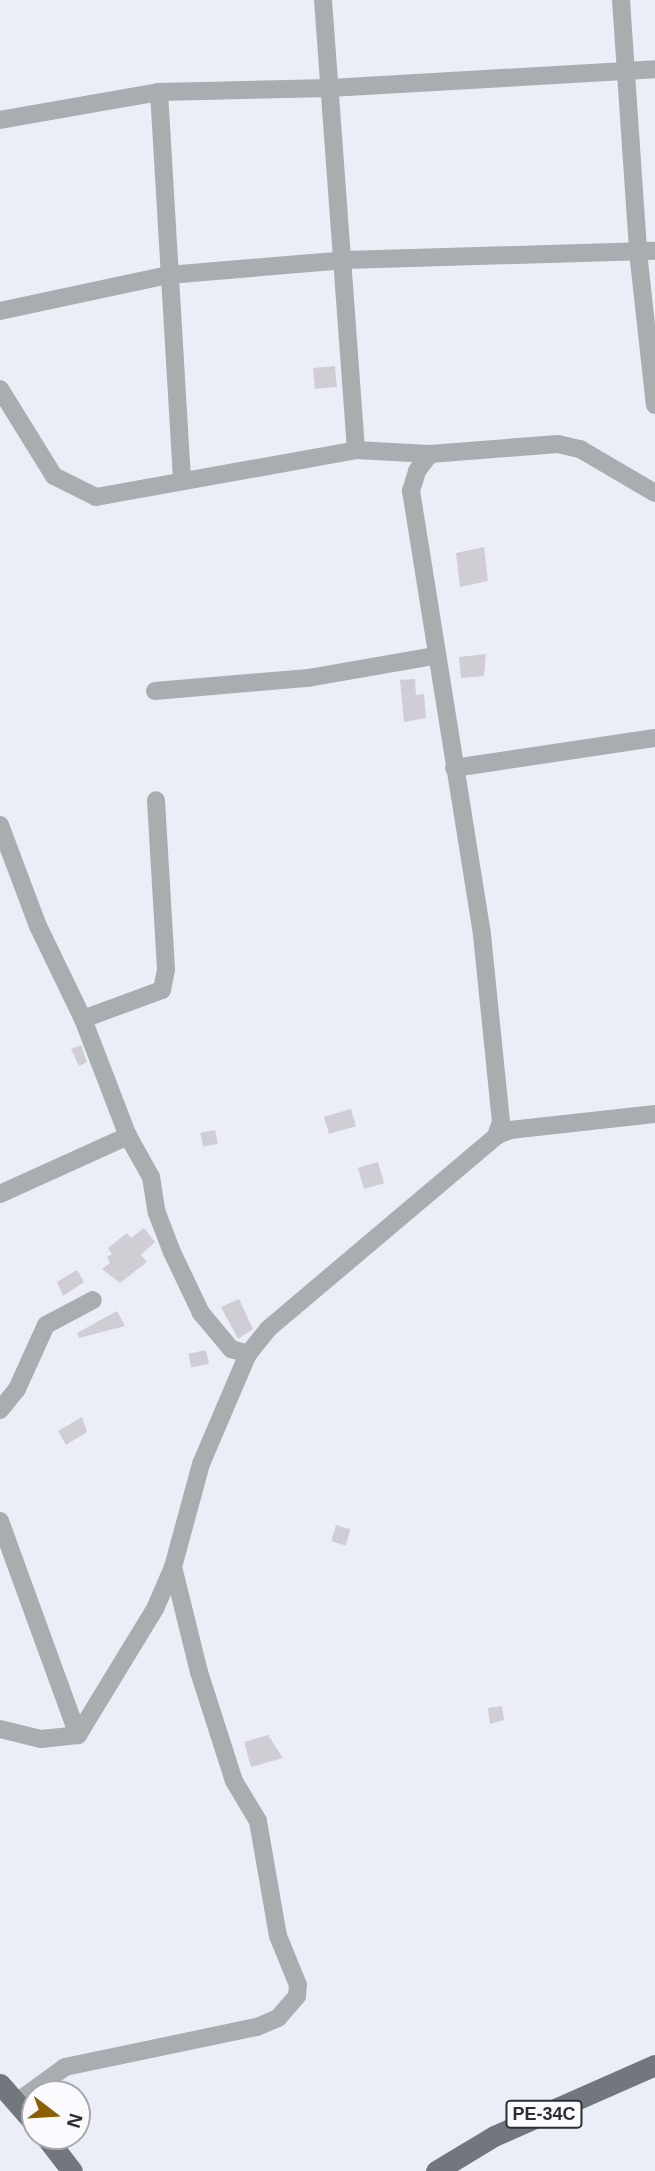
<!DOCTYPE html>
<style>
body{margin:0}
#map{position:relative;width:655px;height:2171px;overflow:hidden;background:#eceef7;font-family:Arial,sans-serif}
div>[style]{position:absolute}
.building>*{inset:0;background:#d1cdd5;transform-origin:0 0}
.minor>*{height:18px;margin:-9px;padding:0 9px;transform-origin:9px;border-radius:9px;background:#aaadb0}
.primary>*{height:21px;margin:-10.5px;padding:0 10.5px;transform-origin:10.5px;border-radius:10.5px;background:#71777c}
span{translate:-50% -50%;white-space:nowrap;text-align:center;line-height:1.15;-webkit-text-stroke:6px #fbfbff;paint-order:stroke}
.shield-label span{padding:2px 5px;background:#fbfbff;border:2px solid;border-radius:5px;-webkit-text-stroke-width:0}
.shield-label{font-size:18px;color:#2d2e31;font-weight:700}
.north{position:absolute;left:21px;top:2080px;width:70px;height:70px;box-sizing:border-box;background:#fbfbff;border:2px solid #a9a9ad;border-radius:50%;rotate:107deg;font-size:19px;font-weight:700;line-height:28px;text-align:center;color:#2d2e31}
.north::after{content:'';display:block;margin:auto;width:24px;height:32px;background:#8b6002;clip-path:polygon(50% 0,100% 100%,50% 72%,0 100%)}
</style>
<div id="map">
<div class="building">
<i style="left:335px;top:366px;width:21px;height:22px;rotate:85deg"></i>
<i style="clip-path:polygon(484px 547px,488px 581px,460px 587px,456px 553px)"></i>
<i style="clip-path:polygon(486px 654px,484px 676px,461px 678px,459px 657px)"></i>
<i style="clip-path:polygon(415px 679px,416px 695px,424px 694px,426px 718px,404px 722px,400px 680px)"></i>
<i style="clip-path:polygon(81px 1045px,87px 1062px,79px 1066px,71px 1049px)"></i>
<i style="left:351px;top:1109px;width:18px;height:28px;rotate:74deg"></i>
<i style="left:215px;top:1130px;width:14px;height:15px;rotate:78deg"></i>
<i style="left:378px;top:1162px;width:22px;height:21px;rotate:74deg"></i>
<i style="clip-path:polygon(144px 1228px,155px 1242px,141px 1255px,147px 1262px,120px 1283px,102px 1269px,110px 1263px,107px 1257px,112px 1254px,108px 1248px,127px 1233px,131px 1238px)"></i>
<i style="clip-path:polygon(77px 1270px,84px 1282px,63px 1296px,57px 1282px)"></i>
<i style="clip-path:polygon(239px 1299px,253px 1329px,238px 1339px,221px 1307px)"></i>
<i style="clip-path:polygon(117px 1311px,125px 1326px,79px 1338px,77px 1333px)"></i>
<i style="left:206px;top:1350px;width:14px;height:18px;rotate:78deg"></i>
<i style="clip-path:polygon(82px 1417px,87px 1432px,66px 1445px,58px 1431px)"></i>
<i style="left:336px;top:1525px;width:15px;height:17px;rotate:16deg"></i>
<i style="clip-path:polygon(502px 1706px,504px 1720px,490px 1724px,488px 1708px)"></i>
<i style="clip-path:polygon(268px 1735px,283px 1758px,251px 1767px,244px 1742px)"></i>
</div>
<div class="minor">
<i style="left:323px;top:0;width:451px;rotate:85.8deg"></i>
<i style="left:621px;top:0;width:253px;rotate:86.1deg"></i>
<i style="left:638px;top:252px;width:154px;rotate:83.7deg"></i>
<i style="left:159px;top:92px;width:388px;rotate:86.6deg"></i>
<i style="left:0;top:120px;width:161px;rotate:-10deg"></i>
<i style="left:159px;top:92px;width:171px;rotate:-1.3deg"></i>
<i style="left:330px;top:88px;width:326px;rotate:-3.3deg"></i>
<i style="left:0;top:311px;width:172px;rotate:-12.1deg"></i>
<i style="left:168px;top:275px;width:178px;rotate:-4.8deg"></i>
<i style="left:345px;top:260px;width:310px;rotate:-1.7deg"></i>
<i style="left:0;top:389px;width:102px;rotate:58.2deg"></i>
<i style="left:54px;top:476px;width:47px;rotate:26.6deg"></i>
<i style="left:96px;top:497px;width:264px;rotate:-10.2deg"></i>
<i style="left:356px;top:450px;width:74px;rotate:3.1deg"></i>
<i style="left:155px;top:691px;width:154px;rotate:-4.9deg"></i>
<i style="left:308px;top:678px;width:128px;rotate:-9.9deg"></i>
<i style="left:454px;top:768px;width:203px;rotate:-8.5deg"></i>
<i style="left:0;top:825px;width:108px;rotate:69.4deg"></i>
<i style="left:38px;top:926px;width:103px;rotate:64.2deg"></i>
<i style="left:83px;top:1019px;width:125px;rotate:69deg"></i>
<i style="left:128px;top:1136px;width:47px;rotate:60.7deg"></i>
<i style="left:151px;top:1177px;width:36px;rotate:81deg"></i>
<i style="left:157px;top:1213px;width:42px;rotate:69deg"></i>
<i style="left:172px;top:1252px;width:68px;rotate:64.6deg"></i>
<i style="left:201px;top:1313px;width:47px;rotate:50.2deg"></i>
<i style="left:231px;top:1349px;width:18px;rotate:16deg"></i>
<i style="left:83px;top:1019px;width:84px;rotate:-20.2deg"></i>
<i style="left:162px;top:990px;width:21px;rotate:-79deg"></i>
<i style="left:166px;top:969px;width:169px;rotate:-93.4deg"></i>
<i style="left:496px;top:1136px;width:15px;rotate:-23deg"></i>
<i style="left:510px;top:1130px;width:146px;rotate:-6.3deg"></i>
<i style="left:0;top:1194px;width:141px;rotate:-24.4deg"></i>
<i style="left:0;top:1410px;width:27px;rotate:-51deg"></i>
<i style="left:17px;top:1389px;width:70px;rotate:-65.6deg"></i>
<i style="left:46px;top:1325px;width:53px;rotate:-28deg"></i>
<i style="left:0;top:1521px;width:228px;rotate:70deg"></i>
<i style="left:0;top:1729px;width:42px;rotate:13.7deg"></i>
<i style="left:41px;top:1739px;width:37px;rotate:-6deg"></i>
<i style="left:78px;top:1735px;width:148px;rotate:-58.6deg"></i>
<i style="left:155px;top:1609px;width:46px;rotate:-66.8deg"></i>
<i style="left:173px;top:1567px;width:107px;rotate:-74.8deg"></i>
<i style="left:201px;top:1464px;width:120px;rotate:-66.9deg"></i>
<i style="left:248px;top:1354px;width:32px;rotate:-51deg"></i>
<i style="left:268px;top:1329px;width:299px;rotate:-40.2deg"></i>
<i style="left:496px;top:1136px;width:15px;rotate:-70deg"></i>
<i style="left:501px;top:1122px;width:189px;rotate:-95.8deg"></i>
<i style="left:482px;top:934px;width:449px;rotate:-99.1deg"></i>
<i style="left:411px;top:491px;width:21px;rotate:-73deg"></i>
<i style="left:417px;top:471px;width:21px;rotate:-53deg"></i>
<i style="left:430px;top:454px;width:128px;rotate:-4.5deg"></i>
<i style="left:558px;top:444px;width:23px;rotate:13deg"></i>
<i style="left:580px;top:449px;width:87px;rotate:30.4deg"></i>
<i style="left:17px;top:2102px;width:59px;rotate:-36.1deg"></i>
<i style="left:65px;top:2067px;width:196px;rotate:-11.8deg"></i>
<i style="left:257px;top:2027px;width:23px;rotate:-23deg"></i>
<i style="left:278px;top:2018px;width:29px;rotate:-49deg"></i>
<i style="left:297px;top:1996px;width:11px;rotate:-85deg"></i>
<i style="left:298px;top:1985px;width:53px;rotate:-112.2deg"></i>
<i style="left:278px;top:1936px;width:117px;rotate:-99.9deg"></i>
<i style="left:258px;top:1821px;width:47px;rotate:-121deg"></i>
<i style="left:234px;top:1781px;width:114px;rotate:-107.8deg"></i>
<i style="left:199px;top:1672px;width:108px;rotate:-103.9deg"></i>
</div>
<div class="primary">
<i style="left:0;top:2084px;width:53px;rotate:48.8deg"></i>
<i style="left:45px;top:2136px;width:44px;rotate:52.4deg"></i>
<i style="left:436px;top:2171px;width:68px;rotate:-31.1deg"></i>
<i style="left:494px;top:2136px;width:176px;rotate:-23.8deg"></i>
</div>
<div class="shield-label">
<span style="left:544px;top:2114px">PE-34C</span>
</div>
<div class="north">N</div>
</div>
